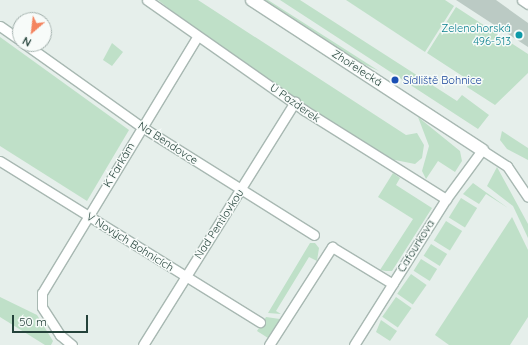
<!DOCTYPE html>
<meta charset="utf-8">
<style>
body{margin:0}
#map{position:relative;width:528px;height:345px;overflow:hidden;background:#e6efeb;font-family:Quicksand,sans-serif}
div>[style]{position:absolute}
.green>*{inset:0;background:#bfe0c8;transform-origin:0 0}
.building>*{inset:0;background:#bbcac4}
.roads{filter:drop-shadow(1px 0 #a8b8b2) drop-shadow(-1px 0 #a8b8b2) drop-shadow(0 1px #a8b8b2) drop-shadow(0 -1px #a8b8b2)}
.minor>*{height:9px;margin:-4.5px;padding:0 4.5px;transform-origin:4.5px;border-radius:4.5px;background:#fff}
.tertiary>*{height:12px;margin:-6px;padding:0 6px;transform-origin:6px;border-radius:6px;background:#fff}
.dots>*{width:11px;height:11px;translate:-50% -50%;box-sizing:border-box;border:2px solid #f7fbf9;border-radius:50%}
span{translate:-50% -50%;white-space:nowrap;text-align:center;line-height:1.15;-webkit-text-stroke:3px #f7fbf9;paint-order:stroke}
.culture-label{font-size:11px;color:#0d838f}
.right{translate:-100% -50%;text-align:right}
.street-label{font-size:11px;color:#24423a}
.transit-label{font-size:11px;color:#164399}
.left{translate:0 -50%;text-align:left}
.north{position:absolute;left:12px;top:12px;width:40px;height:40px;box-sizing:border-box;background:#f7fbf9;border:1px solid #a3b1ad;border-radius:50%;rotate:208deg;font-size:11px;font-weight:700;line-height:16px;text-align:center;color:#24423a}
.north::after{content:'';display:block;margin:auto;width:14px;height:18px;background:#f4845f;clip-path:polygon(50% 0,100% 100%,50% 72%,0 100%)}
.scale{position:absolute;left:12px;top:315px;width:76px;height:18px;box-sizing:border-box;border:2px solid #24423a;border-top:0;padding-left:5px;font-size:12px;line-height:14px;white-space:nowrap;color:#24423a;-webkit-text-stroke:3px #f7fbf9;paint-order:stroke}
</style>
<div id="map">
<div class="green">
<i style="clip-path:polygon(158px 0,198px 0,406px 135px,417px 133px,424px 145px,422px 158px,415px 164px,395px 160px,393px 162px,214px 44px)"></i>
<i style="clip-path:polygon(262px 0,268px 0,379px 71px,352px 59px)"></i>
<i style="clip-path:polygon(280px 0,300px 0,457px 101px,462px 95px,489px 115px,478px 129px)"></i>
<i style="clip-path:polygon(346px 0,445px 0,454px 6px,425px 52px)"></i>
<i style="clip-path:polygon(456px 7px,528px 54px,528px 73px,495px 105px,467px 87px,470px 81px,427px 53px)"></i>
<i style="clip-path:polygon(0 37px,129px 130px,87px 201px,0 146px)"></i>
<i style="clip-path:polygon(112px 43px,123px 52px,112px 66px,103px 60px)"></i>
<i style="clip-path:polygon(418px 117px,460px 151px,462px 161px,455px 172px,438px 161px,426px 179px,422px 171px,429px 146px)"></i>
<i style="clip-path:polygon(502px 131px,528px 148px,528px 160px,507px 149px,500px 140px)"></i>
<i style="clip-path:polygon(497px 167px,528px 224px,528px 238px,513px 206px,487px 186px)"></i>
<i style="clip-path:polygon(393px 173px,400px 178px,396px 185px,432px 208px,392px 271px,386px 271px,380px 270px,413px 219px,378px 197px)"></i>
<i style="clip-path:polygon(473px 183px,508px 208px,486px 194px,479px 204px,463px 194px)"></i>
<i style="left:461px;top:198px;width:19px;height:23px;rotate:32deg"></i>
<i style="clip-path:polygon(512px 217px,528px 250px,528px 317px,510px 345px,449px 345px,435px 335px)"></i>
<i style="left:446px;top:221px;width:19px;height:23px;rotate:32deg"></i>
<i style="clip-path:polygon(310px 243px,315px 243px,319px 248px,317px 261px,309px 257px,276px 311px,281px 314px,268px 313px)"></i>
<i style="left:431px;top:244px;width:19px;height:14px;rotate:32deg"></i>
<i style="left:421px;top:259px;width:19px;height:14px;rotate:32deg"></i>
<i style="left:411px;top:274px;width:19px;height:24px;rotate:35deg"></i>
<i style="clip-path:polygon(0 297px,37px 315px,53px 341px,51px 345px,45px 345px,0 317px)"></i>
<i style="left:396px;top:297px;width:19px;height:24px;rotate:35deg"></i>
<i style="clip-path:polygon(266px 317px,280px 319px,268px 338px,257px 331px)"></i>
<i style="clip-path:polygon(381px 320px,397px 331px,390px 341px,376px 332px)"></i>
</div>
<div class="building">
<i style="clip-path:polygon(456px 0,496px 0,528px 23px,528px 47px)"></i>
</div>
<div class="roads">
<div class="minor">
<i style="left:147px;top:0;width:192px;rotate:35deg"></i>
<i style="left:304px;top:110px;width:168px;rotate:32.1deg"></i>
<i style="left:522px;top:0;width:7px;rotate:34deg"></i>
<i style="left:0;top:26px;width:24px;rotate:35deg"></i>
<i style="left:25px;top:44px;width:143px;rotate:35.4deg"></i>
<i style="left:142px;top:127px;width:203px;rotate:32.1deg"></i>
<i style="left:0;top:161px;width:306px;rotate:31.8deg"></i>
<i style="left:72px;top:345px;width:16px;rotate:-140deg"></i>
<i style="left:60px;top:335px;width:33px;rotate:-123deg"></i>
<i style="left:42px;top:307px;width:14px;rotate:-90deg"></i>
<i style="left:42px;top:293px;width:299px;rotate:-58.8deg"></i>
<i style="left:143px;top:345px;width:287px;rotate:-58deg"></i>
<i style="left:269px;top:345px;width:117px;rotate:-57.3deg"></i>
<i style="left:332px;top:247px;width:71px;rotate:31.2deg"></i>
<i style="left:354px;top:345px;width:173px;rotate:-57.8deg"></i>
<i style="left:446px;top:199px;width:61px;rotate:-53.7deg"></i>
<i style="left:482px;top:150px;width:30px;rotate:33deg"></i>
<i style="left:507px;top:166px;width:37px;rotate:56deg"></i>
</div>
<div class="tertiary">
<i style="left:252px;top:0;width:275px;rotate:33.1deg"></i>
</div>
</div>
<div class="dots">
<i style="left:519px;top:35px;background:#0f9aa8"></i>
<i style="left:395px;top:80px;background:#1a4fb4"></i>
</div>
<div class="culture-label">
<span class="right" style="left:511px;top:35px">Zelenohorská<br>496-513</span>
</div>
<div class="street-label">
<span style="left:357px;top:68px;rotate:33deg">Zhořelecká</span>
<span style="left:295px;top:103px;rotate:35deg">U Pazderek</span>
<span style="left:168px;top:143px;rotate:33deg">Na Bendovce</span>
<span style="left:119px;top:165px;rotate:-59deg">K Farkám</span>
<span style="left:219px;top:224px;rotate:-57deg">Nad Pentlovkou</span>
<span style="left:130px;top:242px;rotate:32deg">V Nových Bohnicích</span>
<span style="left:416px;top:246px;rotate:-58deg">Cafourkova</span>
</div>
<div class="transit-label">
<span class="left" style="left:403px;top:80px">Sídliště Bohnice</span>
</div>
<div class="north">N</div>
<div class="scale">50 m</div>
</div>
